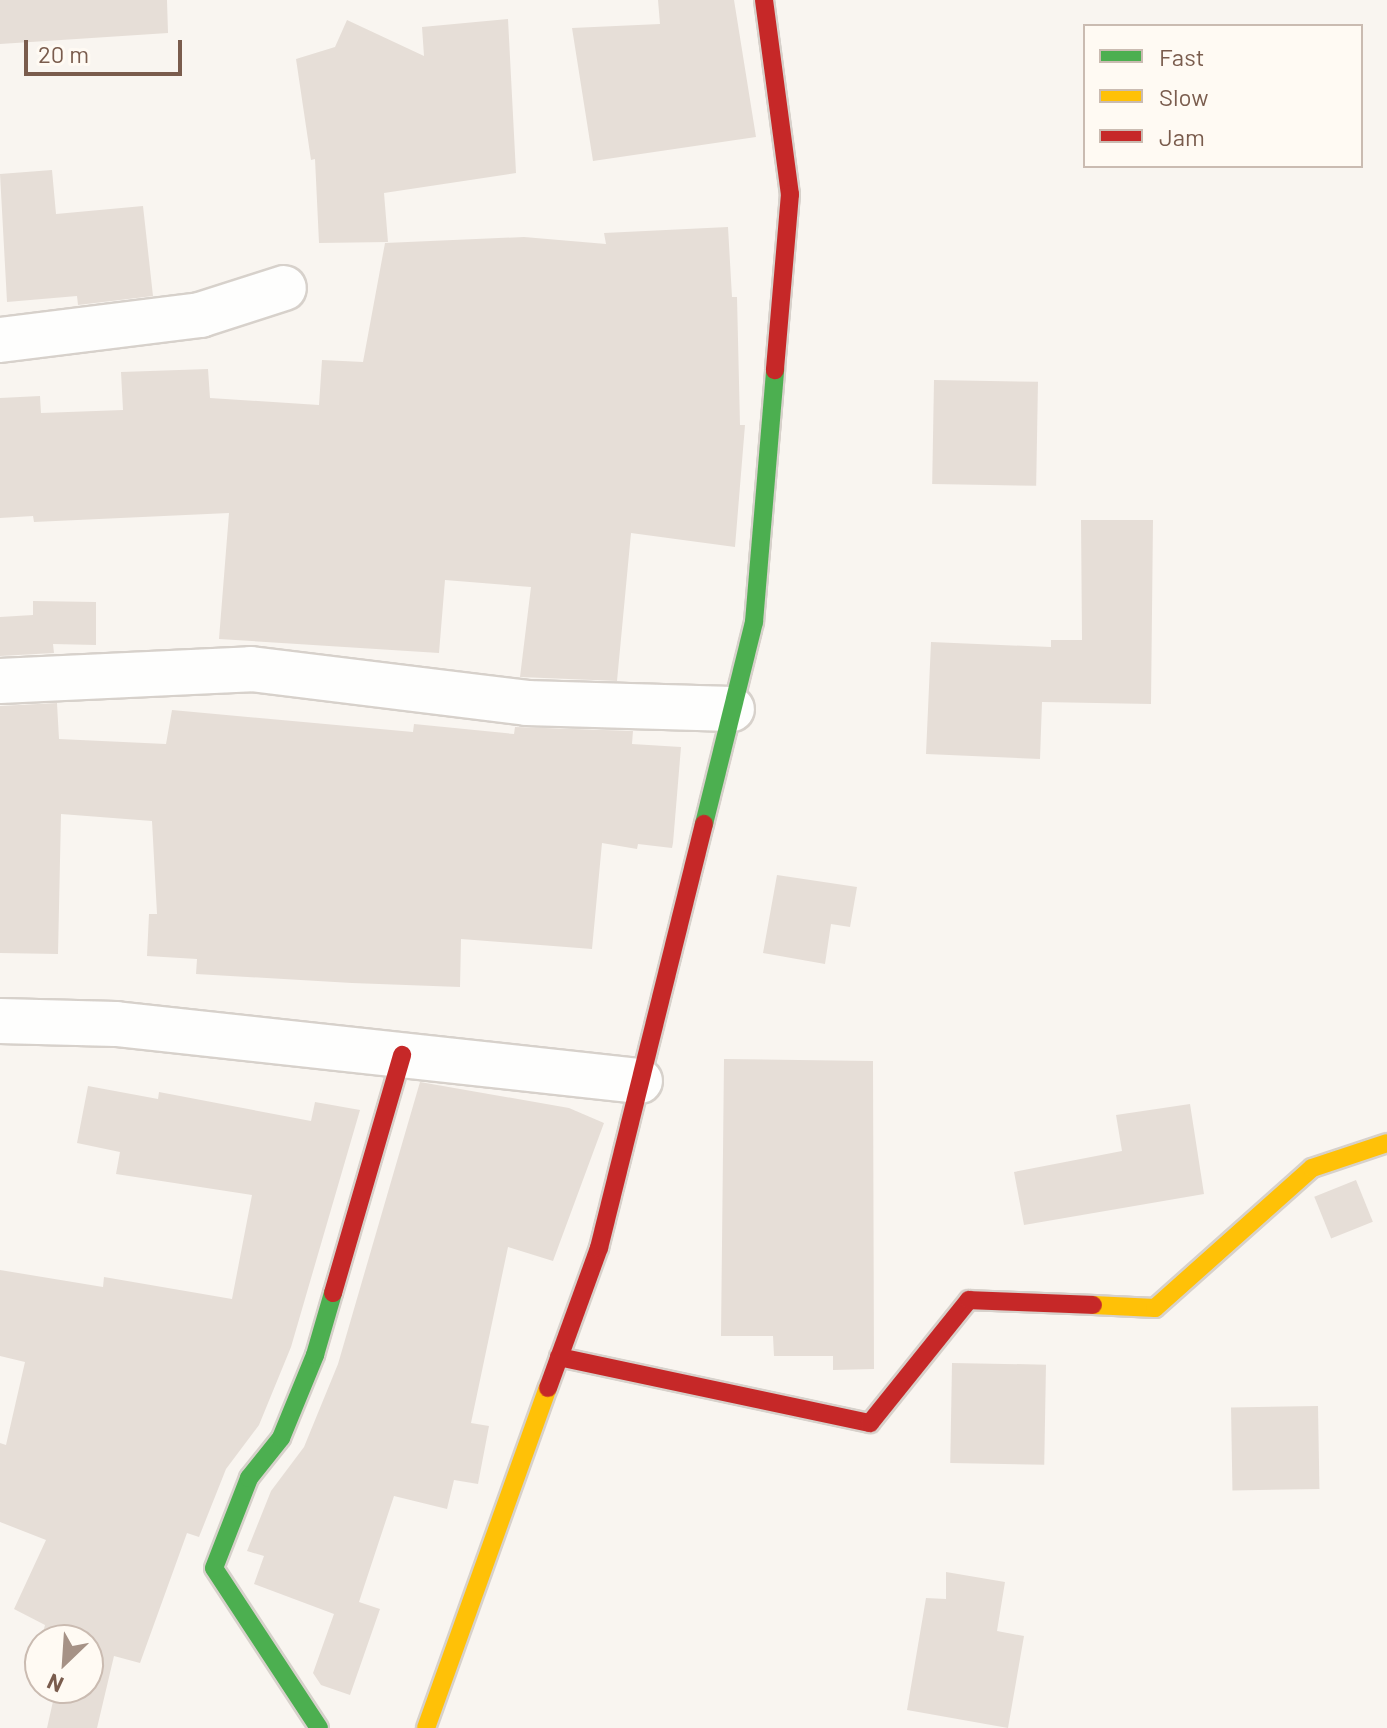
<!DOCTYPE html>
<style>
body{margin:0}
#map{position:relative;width:1387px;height:1728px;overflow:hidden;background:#f9f5f0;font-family:Barlow,sans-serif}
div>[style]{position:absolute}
.building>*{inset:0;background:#e6ded7;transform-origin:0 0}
.roads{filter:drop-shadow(2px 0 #d7d1cb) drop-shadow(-2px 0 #d7d1cb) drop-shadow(0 2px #d7d1cb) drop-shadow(0 -2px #d7d1cb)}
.street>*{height:44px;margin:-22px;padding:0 22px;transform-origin:22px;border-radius:22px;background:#fefefd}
.fast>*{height:18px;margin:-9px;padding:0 9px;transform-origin:9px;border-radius:9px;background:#4caf50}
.slow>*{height:18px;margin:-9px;padding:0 9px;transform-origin:9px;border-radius:9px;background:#ffc107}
.jam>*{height:18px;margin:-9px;padding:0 9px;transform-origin:9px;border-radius:9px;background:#c62828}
span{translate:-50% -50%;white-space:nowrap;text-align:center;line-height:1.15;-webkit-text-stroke:8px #fffaf3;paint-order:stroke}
.legend{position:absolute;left:1083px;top:24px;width:280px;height:144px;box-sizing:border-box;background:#fffaf3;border:2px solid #cabbb1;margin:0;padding:10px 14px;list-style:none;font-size:24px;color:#7a5c4d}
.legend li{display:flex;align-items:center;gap:16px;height:40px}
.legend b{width:40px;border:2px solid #cabbb1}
.north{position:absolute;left:24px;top:1624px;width:80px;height:80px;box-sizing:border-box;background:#fffaf3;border:2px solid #cabbb1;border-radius:50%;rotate:205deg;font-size:22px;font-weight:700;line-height:32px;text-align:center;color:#7a5c4d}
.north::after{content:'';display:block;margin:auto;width:28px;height:36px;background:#a69286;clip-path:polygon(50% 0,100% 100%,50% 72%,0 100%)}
.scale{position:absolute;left:24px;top:40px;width:158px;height:36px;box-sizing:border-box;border:4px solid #7a5c4d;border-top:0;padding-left:10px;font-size:24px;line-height:28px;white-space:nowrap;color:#7a5c4d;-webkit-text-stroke:6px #fffaf3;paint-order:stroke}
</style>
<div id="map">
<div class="building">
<i style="clip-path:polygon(0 0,167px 0,168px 33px,0 44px)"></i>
<i style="clip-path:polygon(658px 0,734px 0,756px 137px,593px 161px,572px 28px,660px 24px)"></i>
<i style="clip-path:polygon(508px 19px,516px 173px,384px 193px,388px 242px,319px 243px,315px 159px,311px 160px,296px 59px,335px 47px,347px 20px,424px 56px,422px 27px)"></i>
<i style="clip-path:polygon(52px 170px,56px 214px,143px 206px,153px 296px,78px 305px,77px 296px,7px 302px,0 174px)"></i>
<i style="clip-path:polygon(728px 227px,732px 297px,737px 297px,740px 425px,745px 425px,735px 547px,631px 533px,617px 681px,520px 677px,531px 587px,445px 580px,439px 653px,219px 639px,229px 513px,34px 522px,33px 516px,0 518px,0 398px,40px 396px,41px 413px,123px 410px,121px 372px,208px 369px,210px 398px,319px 405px,322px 360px,363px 362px,385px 243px,524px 237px,606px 244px,604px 233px)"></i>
<i style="left:934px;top:380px;width:104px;height:104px;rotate:1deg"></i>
<i style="clip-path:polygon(1081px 520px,1153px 520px,1151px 704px,1042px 702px,1040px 759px,926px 754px,931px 642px,1051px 647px,1051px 640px,1082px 640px)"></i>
<i style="clip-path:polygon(33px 601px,96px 602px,96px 645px,53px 644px,54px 653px,0 656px,0 617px,33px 615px)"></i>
<i style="clip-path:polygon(57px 703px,59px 739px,166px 744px,172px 710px,413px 732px,414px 724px,514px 734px,515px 727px,633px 731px,632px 744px,681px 747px,673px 843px,672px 848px,638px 844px,637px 849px,602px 843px,592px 949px,461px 939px,460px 987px,352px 983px,196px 974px,197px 959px,147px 956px,149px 914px,157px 914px,152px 821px,61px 814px,58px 954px,0 953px,0 706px)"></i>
<i style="clip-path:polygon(777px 875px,857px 887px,850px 927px,831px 924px,825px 964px,763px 953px)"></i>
<i style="clip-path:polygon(724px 1059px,873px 1061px,874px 1369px,833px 1370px,833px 1356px,774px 1356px,773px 1336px,721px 1336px)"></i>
<i style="clip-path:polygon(420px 1082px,569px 1108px,604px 1123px,553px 1261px,508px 1247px,471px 1423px,489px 1426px,478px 1484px,454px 1480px,447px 1509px,394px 1496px,359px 1602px,380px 1609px,350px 1695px,321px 1685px,313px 1673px,334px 1614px,254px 1584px,264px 1556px,247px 1551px,271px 1491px,304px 1447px,338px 1364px)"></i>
<i style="clip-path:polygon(88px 1086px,158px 1099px,159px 1092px,311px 1121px,315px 1102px,360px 1110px,291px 1347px,259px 1425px,226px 1469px,199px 1537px,187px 1533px,140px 1663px,114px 1656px,97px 1728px,47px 1728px,56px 1688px,88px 1688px,88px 1640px,41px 1640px,45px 1625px,14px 1609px,46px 1540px,0 1522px,0 1443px,6px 1445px,25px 1362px,0 1356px,0 1270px,103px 1287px,104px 1277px,232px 1299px,252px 1195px,116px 1174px,120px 1152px,77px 1143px)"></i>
<i style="clip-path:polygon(1190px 1104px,1204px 1194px,1024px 1225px,1014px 1172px,1122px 1151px,1116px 1115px)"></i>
<i style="left:1356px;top:1180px;width:45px;height:45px;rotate:68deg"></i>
<i style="left:952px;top:1363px;width:94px;height:100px;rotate:1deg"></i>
<i style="left:1318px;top:1406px;width:83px;height:87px;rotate:89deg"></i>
<i style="clip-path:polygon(946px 1572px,1005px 1582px,997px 1631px,1024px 1636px,1008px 1728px,907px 1710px,926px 1598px,946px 1599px)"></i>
</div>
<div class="roads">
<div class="street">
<i style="left:0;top:340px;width:202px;rotate:-7.1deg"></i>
<i style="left:200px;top:315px;width:88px;rotate:-17.8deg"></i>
<i style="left:0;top:681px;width:251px;rotate:-2.7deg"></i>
<i style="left:251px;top:669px;width:278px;rotate:7deg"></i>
<i style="left:527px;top:703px;width:205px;rotate:1.7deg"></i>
<i style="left:0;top:1021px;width:116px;rotate:1.5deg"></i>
<i style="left:116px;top:1024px;width:527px;rotate:6.21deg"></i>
</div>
<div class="fast">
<i style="left:704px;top:824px;width:208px;rotate:-76.1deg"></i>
<i style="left:754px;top:622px;width:253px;rotate:-85.2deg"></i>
<i style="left:319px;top:1728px;width:191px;rotate:-123.3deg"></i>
<i style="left:214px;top:1568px;width:97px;rotate:-68.7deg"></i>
<i style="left:249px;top:1478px;width:51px;rotate:-51.3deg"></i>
<i style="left:281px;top:1438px;width:90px;rotate:-67.7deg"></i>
<i style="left:315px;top:1355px;width:65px;rotate:-73.8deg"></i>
</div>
<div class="slow">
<i style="left:1093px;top:1305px;width:62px;rotate:2.8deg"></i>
<i style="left:1155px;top:1308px;width:210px;rotate:-41.7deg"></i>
<i style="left:1312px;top:1168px;width:79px;rotate:-18.4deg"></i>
<i style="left:426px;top:1728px;width:361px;rotate:-70.3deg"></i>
</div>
<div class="jam">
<i style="left:764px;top:0;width:196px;rotate:82.4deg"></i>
<i style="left:790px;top:194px;width:177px;rotate:94.9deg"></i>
<i style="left:333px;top:1293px;width:248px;rotate:-73.8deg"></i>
<i style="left:559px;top:1357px;width:318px;rotate:12deg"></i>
<i style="left:870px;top:1423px;width:158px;rotate:-51.2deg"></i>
<i style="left:969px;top:1300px;width:124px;rotate:2.3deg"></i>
<i style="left:548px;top:1388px;width:149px;rotate:-70deg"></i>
<i style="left:599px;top:1248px;width:437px;rotate:-76.1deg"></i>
</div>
</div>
<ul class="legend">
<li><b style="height:10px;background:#4caf50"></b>Fast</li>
<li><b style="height:10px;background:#ffc107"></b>Slow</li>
<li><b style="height:10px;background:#c62828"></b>Jam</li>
</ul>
<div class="north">N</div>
<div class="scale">20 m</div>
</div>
